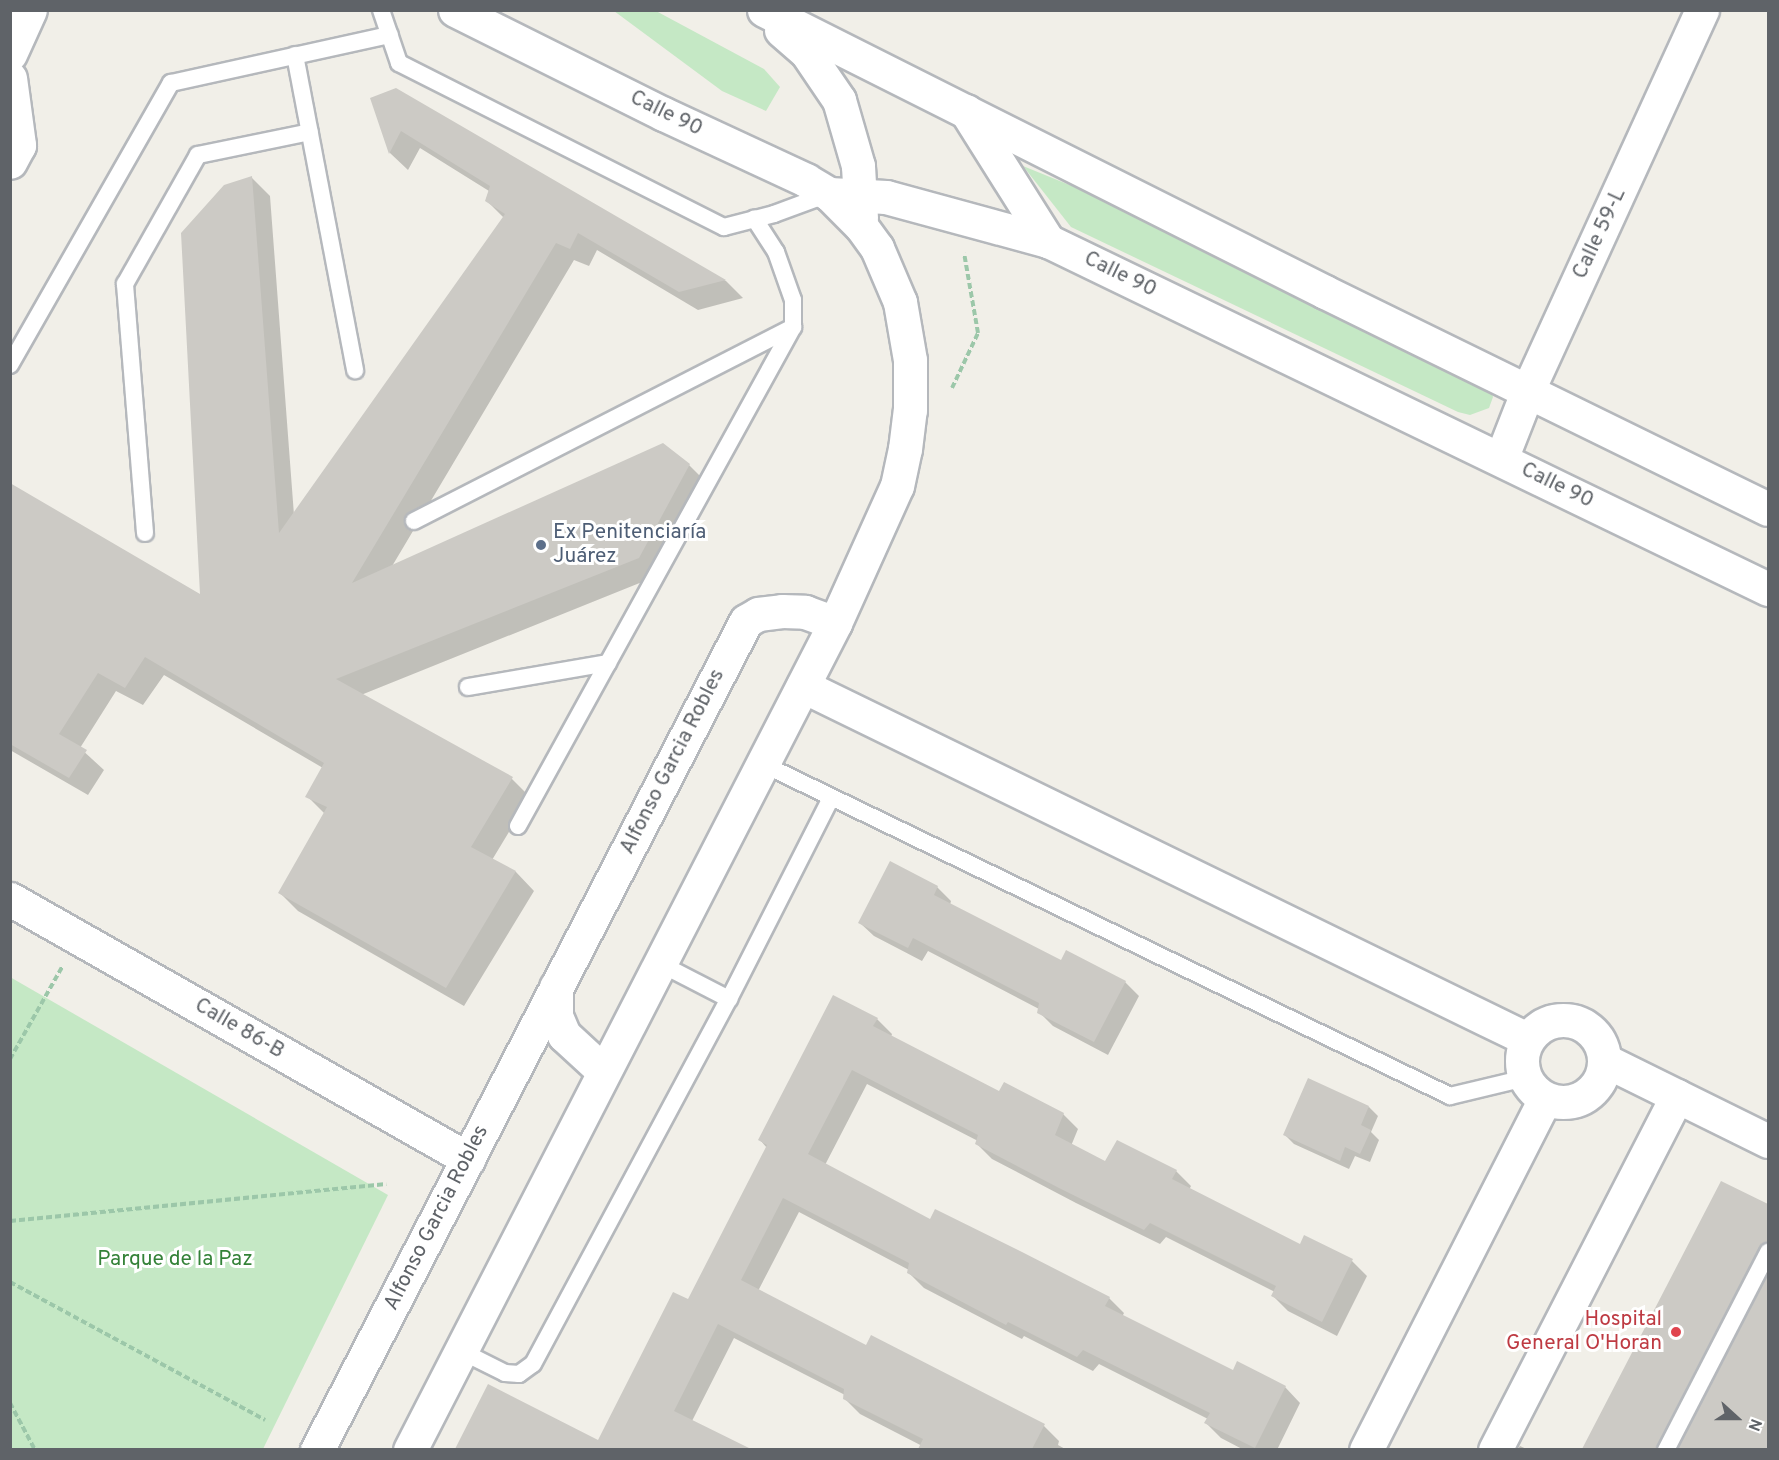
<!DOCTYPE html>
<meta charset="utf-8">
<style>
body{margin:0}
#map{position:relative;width:1779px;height:1460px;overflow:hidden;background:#f1efe8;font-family:Overpass,sans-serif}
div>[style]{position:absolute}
.green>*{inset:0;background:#c5e8c5}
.shadow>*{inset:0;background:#0003}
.building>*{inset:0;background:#cccac5}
.path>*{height:4px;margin-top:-2px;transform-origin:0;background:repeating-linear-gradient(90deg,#9cc7a9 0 6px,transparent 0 9px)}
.roads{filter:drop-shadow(2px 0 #b5b8bc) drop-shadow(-2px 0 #b5b8bc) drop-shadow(0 2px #b5b8bc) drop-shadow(0 -2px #b5b8bc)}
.lane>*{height:16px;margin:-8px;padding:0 8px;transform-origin:8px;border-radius:8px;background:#fff}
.street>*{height:33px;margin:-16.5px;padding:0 16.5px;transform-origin:16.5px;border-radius:16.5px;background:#fff}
.street>.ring{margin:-16.5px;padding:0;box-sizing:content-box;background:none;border:33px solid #fff;border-radius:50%}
.secondary>*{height:33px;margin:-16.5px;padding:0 16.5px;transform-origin:16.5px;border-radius:16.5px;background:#fff}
.dots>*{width:16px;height:16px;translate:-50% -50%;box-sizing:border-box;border:3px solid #fff;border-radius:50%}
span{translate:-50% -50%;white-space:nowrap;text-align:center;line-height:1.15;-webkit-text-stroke:6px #fff;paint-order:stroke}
.street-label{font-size:21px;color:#5f6368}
.service-label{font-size:21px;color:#4e5e75}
.left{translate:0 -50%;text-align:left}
.park-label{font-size:21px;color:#348238}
.health-label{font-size:21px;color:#be3a42}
.right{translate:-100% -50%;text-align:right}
.frame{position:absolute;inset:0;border:12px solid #5f6368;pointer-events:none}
.north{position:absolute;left:1707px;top:1388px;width:60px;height:60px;-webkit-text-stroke:4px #fff;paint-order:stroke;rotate:111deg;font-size:16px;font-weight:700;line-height:24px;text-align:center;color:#5f6368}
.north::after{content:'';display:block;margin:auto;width:21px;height:27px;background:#5f6368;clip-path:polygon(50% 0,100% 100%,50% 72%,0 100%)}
</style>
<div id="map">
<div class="green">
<i style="clip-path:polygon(614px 11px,656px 11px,764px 69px,780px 87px,766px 111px,722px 91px)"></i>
<i style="clip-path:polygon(1023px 166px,1126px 208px,1491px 392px,1493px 397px,1489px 408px,1470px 415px,1458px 412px,1071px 227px)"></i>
<i style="clip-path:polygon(10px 977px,388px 1195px,263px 1449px,11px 1449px)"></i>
</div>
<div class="shadow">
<i style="clip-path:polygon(396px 90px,726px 281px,743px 298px,698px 310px,597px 250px,589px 266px,574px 260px,391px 568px,689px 465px,707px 483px,657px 576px,361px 695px,512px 779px,530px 797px,492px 860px,516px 872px,534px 891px,464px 1006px,298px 911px,280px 893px,325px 814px,307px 796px,323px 768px,164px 675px,143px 705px,116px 691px,80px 748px,104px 770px,88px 795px,10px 750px,10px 485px,202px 596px,252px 178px,270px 196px,294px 515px,504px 218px,486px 200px,489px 191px,420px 148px,408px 170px,390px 153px,372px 99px)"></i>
<i style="clip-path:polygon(937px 887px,951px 901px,950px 905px,1062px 962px,1125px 982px,1139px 996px,1108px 1055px,1053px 1026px,1039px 1012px,1039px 1009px,928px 951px,922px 961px,874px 936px,860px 923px)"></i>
<i style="clip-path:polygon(877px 1019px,892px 1034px,891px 1037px,1000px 1093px,1063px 1114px,1078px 1129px,1071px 1146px,1106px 1163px,1176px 1171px,1191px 1186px,1189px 1190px,1300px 1246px,1352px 1261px,1367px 1276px,1337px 1336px,1288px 1311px,1273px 1296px,1275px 1292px,1166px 1237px,1160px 1244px,1076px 1203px,992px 1159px,977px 1144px,978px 1141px,867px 1084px,825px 1165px,931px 1221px,1109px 1298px,1124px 1313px,1122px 1317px,1233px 1372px,1285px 1387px,1300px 1403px,1277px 1450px,1244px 1450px,1221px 1438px,1206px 1423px,1208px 1419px,1099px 1364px,1093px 1371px,1024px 1336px,1022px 1339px,924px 1288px,909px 1273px,909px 1270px,799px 1212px,758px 1291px,867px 1347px,872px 1337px,1044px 1426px,1059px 1441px,1058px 1445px,1067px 1450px,930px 1450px,860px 1414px,844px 1398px,845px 1395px,734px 1338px,692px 1421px,748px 1450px,457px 1450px,489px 1386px,598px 1442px,688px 1301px,767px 1148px,760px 1140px)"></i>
<i style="clip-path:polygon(1369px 1107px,1378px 1116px,1371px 1132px,1379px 1140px,1370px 1162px,1355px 1156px,1349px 1169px,1294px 1144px,1285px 1135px)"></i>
<i style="clip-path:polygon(1722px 1183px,1768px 1205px,1768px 1450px,1584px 1450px)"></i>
<i style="clip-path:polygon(1520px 1446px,1529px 1450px,1517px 1450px)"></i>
</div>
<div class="building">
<i style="clip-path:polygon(396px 88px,726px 280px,679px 292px,578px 233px,570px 249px,556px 243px,352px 583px,663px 443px,690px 464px,639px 558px,336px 679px,513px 777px,471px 847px,516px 871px,446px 988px,278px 893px,327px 807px,305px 797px,324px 763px,145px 657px,125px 688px,98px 673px,59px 734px,87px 750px,69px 778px,10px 744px,10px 483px,200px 594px,181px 233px,224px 185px,252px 176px,279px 533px,505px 214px,485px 201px,490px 186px,401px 131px,389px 154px,370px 98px)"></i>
<i style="clip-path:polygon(890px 861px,938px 886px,934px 895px,1061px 960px,1066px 950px,1126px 981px,1094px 1042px,1037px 1013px,1039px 1003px,913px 938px,908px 948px,858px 923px)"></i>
<i style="clip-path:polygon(833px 995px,878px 1018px,873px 1026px,999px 1091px,1004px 1082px,1064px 1113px,1055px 1135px,1105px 1161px,1117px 1140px,1177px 1170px,1172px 1179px,1300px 1244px,1304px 1235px,1353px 1259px,1322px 1322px,1271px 1296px,1276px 1286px,1150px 1223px,1144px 1230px,1059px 1188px,975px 1144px,978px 1135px,852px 1070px,808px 1154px,930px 1219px,935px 1209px,1022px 1252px,1110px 1297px,1105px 1306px,1233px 1370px,1237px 1361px,1286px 1386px,1255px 1448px,1204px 1423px,1210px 1413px,1083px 1350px,1077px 1357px,1008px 1322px,1006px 1325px,907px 1273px,909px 1263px,783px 1198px,741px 1280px,866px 1345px,871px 1335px,1045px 1424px,1032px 1449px,918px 1449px,923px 1439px,843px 1399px,844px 1389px,718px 1324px,674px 1411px,751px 1449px,455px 1449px,488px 1384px,598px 1440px,673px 1292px,688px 1299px,767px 1145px,758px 1140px)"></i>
<i style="clip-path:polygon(1308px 1078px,1369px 1106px,1361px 1125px,1371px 1130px,1360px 1154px,1345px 1147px,1340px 1161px,1283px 1135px)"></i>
<i style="clip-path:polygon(1721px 1181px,1768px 1204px,1768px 1242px,1759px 1247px,1656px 1449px,1582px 1449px)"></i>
<i style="clip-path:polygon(1768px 1274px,1768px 1449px,1678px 1449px)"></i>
</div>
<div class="path">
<i style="left:952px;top:388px;width:61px;rotate:-64.7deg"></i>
<i style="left:978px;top:333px;width:81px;rotate:-99.9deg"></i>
<i style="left:10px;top:1059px;width:106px;rotate:-60.5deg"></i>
<i style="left:10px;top:1221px;width:378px;rotate:-5.6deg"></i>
<i style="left:10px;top:1282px;width:290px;rotate:28.4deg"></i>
<i style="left:10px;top:1403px;width:53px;rotate:62deg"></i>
</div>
<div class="roads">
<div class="lane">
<i style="left:381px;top:10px;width:56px;rotate:71.2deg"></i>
<i style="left:399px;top:63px;width:364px;rotate:26.8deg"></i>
<i style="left:724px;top:227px;width:52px;rotate:-14.6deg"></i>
<i style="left:774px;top:214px;width:58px;rotate:-20.3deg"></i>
<i style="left:295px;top:55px;width:321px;rotate:79.2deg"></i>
<i style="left:10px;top:365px;width:325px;rotate:-60.3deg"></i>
<i style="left:171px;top:83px;width:224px;rotate:-12.4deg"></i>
<i style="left:414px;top:521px;width:426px;rotate:-27.1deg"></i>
<i style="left:145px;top:533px;width:250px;rotate:-94.6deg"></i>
<i style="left:125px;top:284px;width:148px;rotate:-60.5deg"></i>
<i style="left:198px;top:155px;width:114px;rotate:-11.6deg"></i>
<i style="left:468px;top:687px;width:142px;rotate:-9.7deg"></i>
<i style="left:763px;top:764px;width:763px;rotate:25.79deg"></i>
<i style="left:1450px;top:1096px;width:77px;rotate:-13.5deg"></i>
<i style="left:518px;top:826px;width:570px;rotate:-61.14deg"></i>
<i style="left:793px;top:327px;width:27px;rotate:-90deg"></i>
<i style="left:793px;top:300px;width:51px;rotate:-109.5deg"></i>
<i style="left:776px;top:252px;width:40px;rotate:-122.9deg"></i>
<i style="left:659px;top:963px;width:79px;rotate:27.2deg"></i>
<i style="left:461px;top:1351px;width:49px;rotate:26.6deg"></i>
<i style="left:505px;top:1373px;width:14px;rotate:4deg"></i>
<i style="left:519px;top:1374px;width:17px;rotate:-36deg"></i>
<i style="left:533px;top:1364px;width:414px;rotate:-61.8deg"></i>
<i style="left:729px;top:999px;width:225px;rotate:-63.1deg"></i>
<i style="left:1666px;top:1450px;width:223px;rotate:-62.7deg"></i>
</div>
<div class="street">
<i style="left:455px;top:10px;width:233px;rotate:26.5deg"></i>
<i style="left:764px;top:10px;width:628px;rotate:26.69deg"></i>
<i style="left:1325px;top:292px;width:493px;rotate:26.1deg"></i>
<i style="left:781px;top:30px;width:35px;rotate:41deg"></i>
<i style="left:807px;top:53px;width:57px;rotate:55.8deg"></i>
<i style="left:839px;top:100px;width:69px;rotate:73.9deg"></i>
<i style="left:858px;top:166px;width:52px;rotate:86.7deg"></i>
<i style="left:10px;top:78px;width:68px;rotate:82.3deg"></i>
<i style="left:19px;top:145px;width:19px;rotate:118deg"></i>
<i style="left:966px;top:111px;width:154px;rotate:57.8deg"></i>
<i style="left:829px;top:194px;width:57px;rotate:3deg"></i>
<i style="left:886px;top:197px;width:168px;rotate:15.2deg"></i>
<i style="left:1048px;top:241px;width:800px;rotate:25.8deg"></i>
<i style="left:1501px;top:459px;width:74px;rotate:-68.6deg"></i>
<i style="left:1528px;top:390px;width:418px;rotate:-65.4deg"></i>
<i style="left:803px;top:686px;width:805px;rotate:25.99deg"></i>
<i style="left:10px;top:899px;width:527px;rotate:29.58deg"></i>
<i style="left:556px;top:987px;width:29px;rotate:90deg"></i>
<i style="left:556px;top:1016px;width:21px;rotate:67deg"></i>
<i style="left:564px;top:1035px;width:53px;rotate:42.7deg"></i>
<i class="ring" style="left:1522px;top:1020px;width:49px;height:49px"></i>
<i style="left:1604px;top:1060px;width:183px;rotate:26.3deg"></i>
<i style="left:317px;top:1450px;width:933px;rotate:-62.64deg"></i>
<i style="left:746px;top:621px;width:14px;rotate:-30deg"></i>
<i style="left:758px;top:614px;width:24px;rotate:-7deg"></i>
<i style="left:782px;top:611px;width:23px;rotate:2deg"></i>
<i style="left:805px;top:612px;width:32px;rotate:20deg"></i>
<i style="left:1366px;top:1450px;width:394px;rotate:-63deg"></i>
<i style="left:1495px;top:1450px;width:398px;rotate:-62.8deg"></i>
</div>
<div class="secondary">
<i style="left:10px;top:54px;width:48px;rotate:-65.6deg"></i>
<i style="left:410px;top:1450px;width:930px;rotate:-62.8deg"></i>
<i style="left:835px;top:623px;width:150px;rotate:-65.7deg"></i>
<i style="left:897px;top:486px;width:38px;rotate:-78deg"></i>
<i style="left:905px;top:449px;width:39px;rotate:-83deg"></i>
<i style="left:910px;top:410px;width:50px;rotate:-90deg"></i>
<i style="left:910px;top:360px;width:59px;rotate:-99.8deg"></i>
<i style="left:900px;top:302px;width:59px;rotate:-113.1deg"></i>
<i style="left:877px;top:248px;width:27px;rotate:-126deg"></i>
<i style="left:861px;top:226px;width:45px;rotate:-135deg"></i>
<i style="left:829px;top:194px;width:27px;rotate:-149deg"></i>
<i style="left:806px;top:180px;width:157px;rotate:-155.1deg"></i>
</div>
</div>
<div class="dots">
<i style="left:541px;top:545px;background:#5c6f8a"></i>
<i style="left:1676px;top:1332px;background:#e0444e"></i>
</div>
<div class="street-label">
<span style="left:666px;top:114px;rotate:26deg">Calle 90</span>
<span style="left:1600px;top:234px;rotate:-65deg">Calle 59-L</span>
<span style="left:1120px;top:275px;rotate:26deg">Calle 90</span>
<span style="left:1557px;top:486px;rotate:26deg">Calle 90</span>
<span style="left:673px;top:762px;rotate:-63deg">Alfonso Garcia Robles</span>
<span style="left:239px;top:1029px;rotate:30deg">Calle 86-B</span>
<span style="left:437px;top:1218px;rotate:-63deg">Alfonso Garcia Robles</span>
</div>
<div class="service-label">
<span class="left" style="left:553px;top:545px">Ex Penitenciaría<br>Juárez</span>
</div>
<div class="park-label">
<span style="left:175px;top:1260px">Parque de la Paz</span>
</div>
<div class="health-label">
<span class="right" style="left:1662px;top:1332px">Hospital<br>General O'Horan</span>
</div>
<div class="frame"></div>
<div class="north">N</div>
</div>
